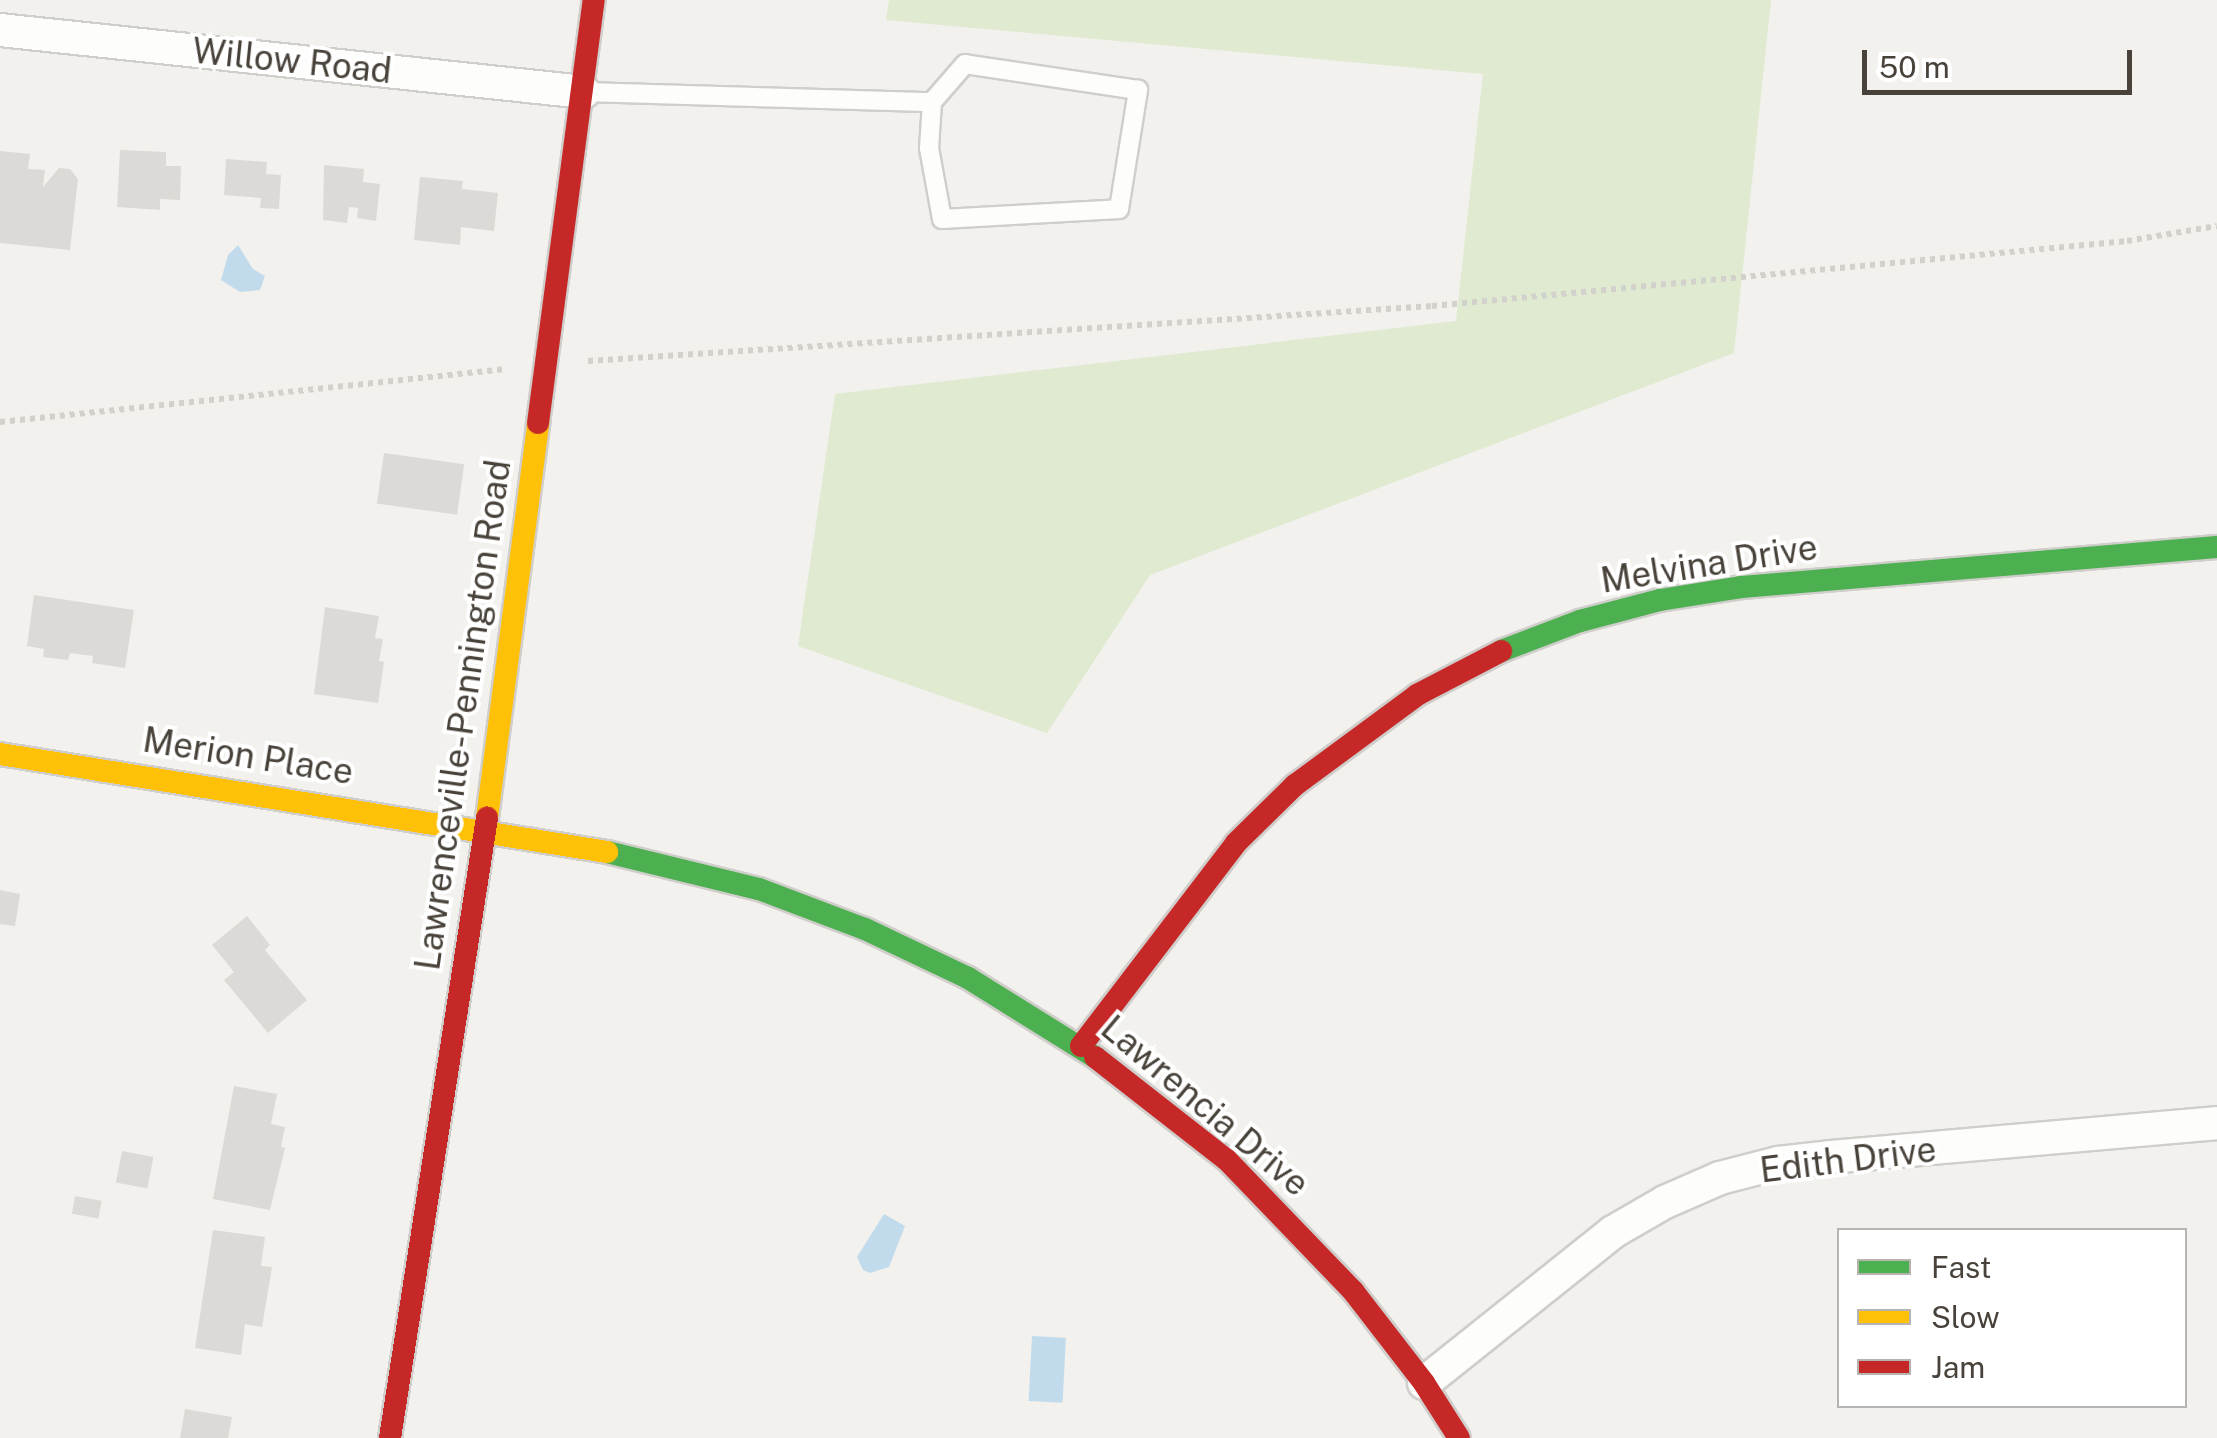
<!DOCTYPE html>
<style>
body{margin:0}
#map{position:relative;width:2217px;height:1438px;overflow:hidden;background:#f2f1ed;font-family:"Public Sans",sans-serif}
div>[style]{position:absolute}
.green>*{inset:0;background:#dfead0}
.water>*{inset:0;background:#c2dbec;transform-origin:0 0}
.building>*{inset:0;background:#dcdad6;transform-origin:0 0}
.path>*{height:6px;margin-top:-3px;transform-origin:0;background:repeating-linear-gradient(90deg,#d2d1cb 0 5px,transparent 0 10px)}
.roads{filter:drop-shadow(2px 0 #d0cecb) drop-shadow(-2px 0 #d0cecb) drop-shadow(0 2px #d0cecb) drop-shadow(0 -2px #d0cecb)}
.lane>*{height:18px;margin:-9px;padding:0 9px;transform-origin:9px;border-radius:9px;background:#fdfdfc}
.street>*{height:32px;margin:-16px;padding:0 16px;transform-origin:16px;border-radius:16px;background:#fdfdfc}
.fast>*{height:22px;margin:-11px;padding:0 11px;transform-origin:11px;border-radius:11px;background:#4caf50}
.slow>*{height:22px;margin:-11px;padding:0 11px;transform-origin:11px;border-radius:11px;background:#ffc107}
.jam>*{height:22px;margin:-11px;padding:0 11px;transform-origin:11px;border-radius:11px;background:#c62828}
span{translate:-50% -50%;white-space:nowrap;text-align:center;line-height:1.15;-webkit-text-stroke:8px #fff;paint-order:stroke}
.street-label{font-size:35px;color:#48423a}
.legend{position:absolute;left:1837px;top:1228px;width:350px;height:180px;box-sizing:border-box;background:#fff;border:2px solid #b6b3b0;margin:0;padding:12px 18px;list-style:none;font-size:30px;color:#48423a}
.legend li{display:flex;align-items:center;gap:20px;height:50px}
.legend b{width:50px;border:2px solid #b6b3b0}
.scale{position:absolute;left:1862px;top:50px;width:270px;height:45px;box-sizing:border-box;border:5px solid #48423a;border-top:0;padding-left:12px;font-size:30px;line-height:35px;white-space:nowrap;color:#48423a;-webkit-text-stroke:8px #fff;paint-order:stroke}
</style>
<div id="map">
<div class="green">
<i style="clip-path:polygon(889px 0,1771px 0,1734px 353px,1150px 575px,1047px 733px,798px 646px,835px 394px,1456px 321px,1483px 74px,886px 20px)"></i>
</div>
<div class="water">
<i style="clip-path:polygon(238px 245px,253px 269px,265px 276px,260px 290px,240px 292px,221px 280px,228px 255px)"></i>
<i style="clip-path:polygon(884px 1214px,905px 1226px,889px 1267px,870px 1273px,863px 1270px,857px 1257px)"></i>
<i style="left:1032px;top:1336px;width:34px;height:65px;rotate:3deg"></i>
</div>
<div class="building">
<i style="clip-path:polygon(120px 150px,166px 152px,166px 166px,181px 166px,180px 200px,160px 199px,160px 210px,117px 207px)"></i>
<i style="clip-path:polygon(0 151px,30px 154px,28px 169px,45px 170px,43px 187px,59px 168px,70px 169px,78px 179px,70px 250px,0 243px)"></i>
<i style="clip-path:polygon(226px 159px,267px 162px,266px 174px,281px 175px,279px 209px,260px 208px,261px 198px,224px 195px)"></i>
<i style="clip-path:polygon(324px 165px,364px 169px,363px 182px,380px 184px,376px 221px,357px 218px,358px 208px,349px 207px,347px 223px,323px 220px)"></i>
<i style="clip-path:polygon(420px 177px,463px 181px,462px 189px,498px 193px,494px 231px,461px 227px,460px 245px,414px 240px)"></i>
<i style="left:384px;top:453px;width:81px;height:51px;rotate:8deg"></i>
<i style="clip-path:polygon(34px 595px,134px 610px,125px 668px,92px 663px,93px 656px,70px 653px,68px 660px,43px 657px,44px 649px,27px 646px)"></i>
<i style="clip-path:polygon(325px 607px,379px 616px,375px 638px,383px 639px,379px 661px,384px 662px,378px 703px,314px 694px)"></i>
<i style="clip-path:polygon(0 890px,20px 894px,15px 926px,0 924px)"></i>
<i style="clip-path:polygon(247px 916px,270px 945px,265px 950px,307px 1000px,268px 1033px,224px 980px,234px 972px,212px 945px)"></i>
<i style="clip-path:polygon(234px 1086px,277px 1094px,271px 1124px,285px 1127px,281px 1147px,285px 1148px,270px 1210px,213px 1199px)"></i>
<i style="left:122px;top:1151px;width:32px;height:32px;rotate:11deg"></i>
<i style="left:75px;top:1196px;width:27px;height:18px;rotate:10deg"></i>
<i style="clip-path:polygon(213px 1230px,265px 1237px,261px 1266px,272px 1267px,262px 1327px,245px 1324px,241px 1355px,195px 1348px)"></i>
<i style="clip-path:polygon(185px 1409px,232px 1417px,228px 1438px,180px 1438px)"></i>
</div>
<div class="path">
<i style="left:588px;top:361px;width:846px;rotate:-3.73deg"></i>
<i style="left:1432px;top:306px;width:698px;rotate:-5.34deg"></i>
<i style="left:2127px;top:241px;width:91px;rotate:-9.5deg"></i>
<i style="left:0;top:422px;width:509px;rotate:-5.98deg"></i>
</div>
<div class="roads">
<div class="lane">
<i style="left:585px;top:92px;width:347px;rotate:1.7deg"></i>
<i style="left:932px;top:102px;width:46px;rotate:93.7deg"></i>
<i style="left:929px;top:148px;width:72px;rotate:79.6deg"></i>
<i style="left:942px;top:219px;width:177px;rotate:-3.2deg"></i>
<i style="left:1119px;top:209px;width:121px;rotate:-80.9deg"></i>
<i style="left:1138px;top:90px;width:175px;rotate:-171.5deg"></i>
<i style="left:965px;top:64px;width:50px;rotate:131deg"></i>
</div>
<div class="street">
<i style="left:0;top:30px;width:587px;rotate:6.06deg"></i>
<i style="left:1424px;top:1383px;width:242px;rotate:-38.6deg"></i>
<i style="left:1613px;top:1232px;width:60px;rotate:-30deg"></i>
<i style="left:1665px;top:1202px;width:60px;rotate:-23.6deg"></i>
<i style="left:1720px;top:1178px;width:60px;rotate:-14.5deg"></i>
<i style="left:1778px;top:1163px;width:52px;rotate:-6.6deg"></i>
<i style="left:1830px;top:1157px;width:388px;rotate:-5deg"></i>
</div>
<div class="fast">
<i style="left:1501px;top:651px;width:85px;rotate:-20.8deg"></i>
<i style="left:1580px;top:621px;width:83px;rotate:-14.7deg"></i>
<i style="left:1660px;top:600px;width:82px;rotate:-9.1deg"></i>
<i style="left:1741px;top:587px;width:478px;rotate:-4.8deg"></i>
<i style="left:607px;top:852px;width:156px;rotate:13.7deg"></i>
<i style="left:759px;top:889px;width:113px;rotate:20.7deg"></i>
<i style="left:865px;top:929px;width:114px;rotate:25.4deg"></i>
<i style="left:968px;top:978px;width:150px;rotate:31.9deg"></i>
</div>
<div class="slow">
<i style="left:0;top:754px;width:615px;rotate:9.17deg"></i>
<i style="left:487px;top:818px;width:398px;rotate:-82.6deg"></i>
</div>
<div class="jam">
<i style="left:538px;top:423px;width:427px;rotate:-82.5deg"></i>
<i style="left:1081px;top:1046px;width:255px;rotate:-52.6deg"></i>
<i style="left:1236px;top:843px;width:83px;rotate:-44.5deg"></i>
<i style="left:1295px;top:785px;width:152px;rotate:-36.4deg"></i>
<i style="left:1417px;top:695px;width:95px;rotate:-27.6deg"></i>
<i style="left:1095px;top:1057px;width:167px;rotate:38deg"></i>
<i style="left:1227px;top:1160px;width:182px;rotate:46.1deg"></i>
<i style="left:1353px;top:1291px;width:116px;rotate:52.3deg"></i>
<i style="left:1424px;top:1383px;width:65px;rotate:57.5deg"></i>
<i style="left:390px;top:1438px;width:628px;rotate:-81.11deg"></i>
</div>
</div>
<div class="street-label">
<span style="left:292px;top:61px;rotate:6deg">Willow Road</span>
<span style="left:1709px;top:564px;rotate:-9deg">Melvina Drive</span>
<span style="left:463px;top:715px;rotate:-82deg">Lawrenceville-Pennington Road</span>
<span style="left:248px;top:756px;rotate:9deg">Merion Place</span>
<span style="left:1205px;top:1106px;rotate:40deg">Lawrencia Drive</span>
<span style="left:1848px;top:1160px;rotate:-7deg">Edith Drive</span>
</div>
<ul class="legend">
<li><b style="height:12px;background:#4caf50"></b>Fast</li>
<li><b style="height:12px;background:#ffc107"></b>Slow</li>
<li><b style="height:12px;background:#c62828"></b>Jam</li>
</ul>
<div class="scale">50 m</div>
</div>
